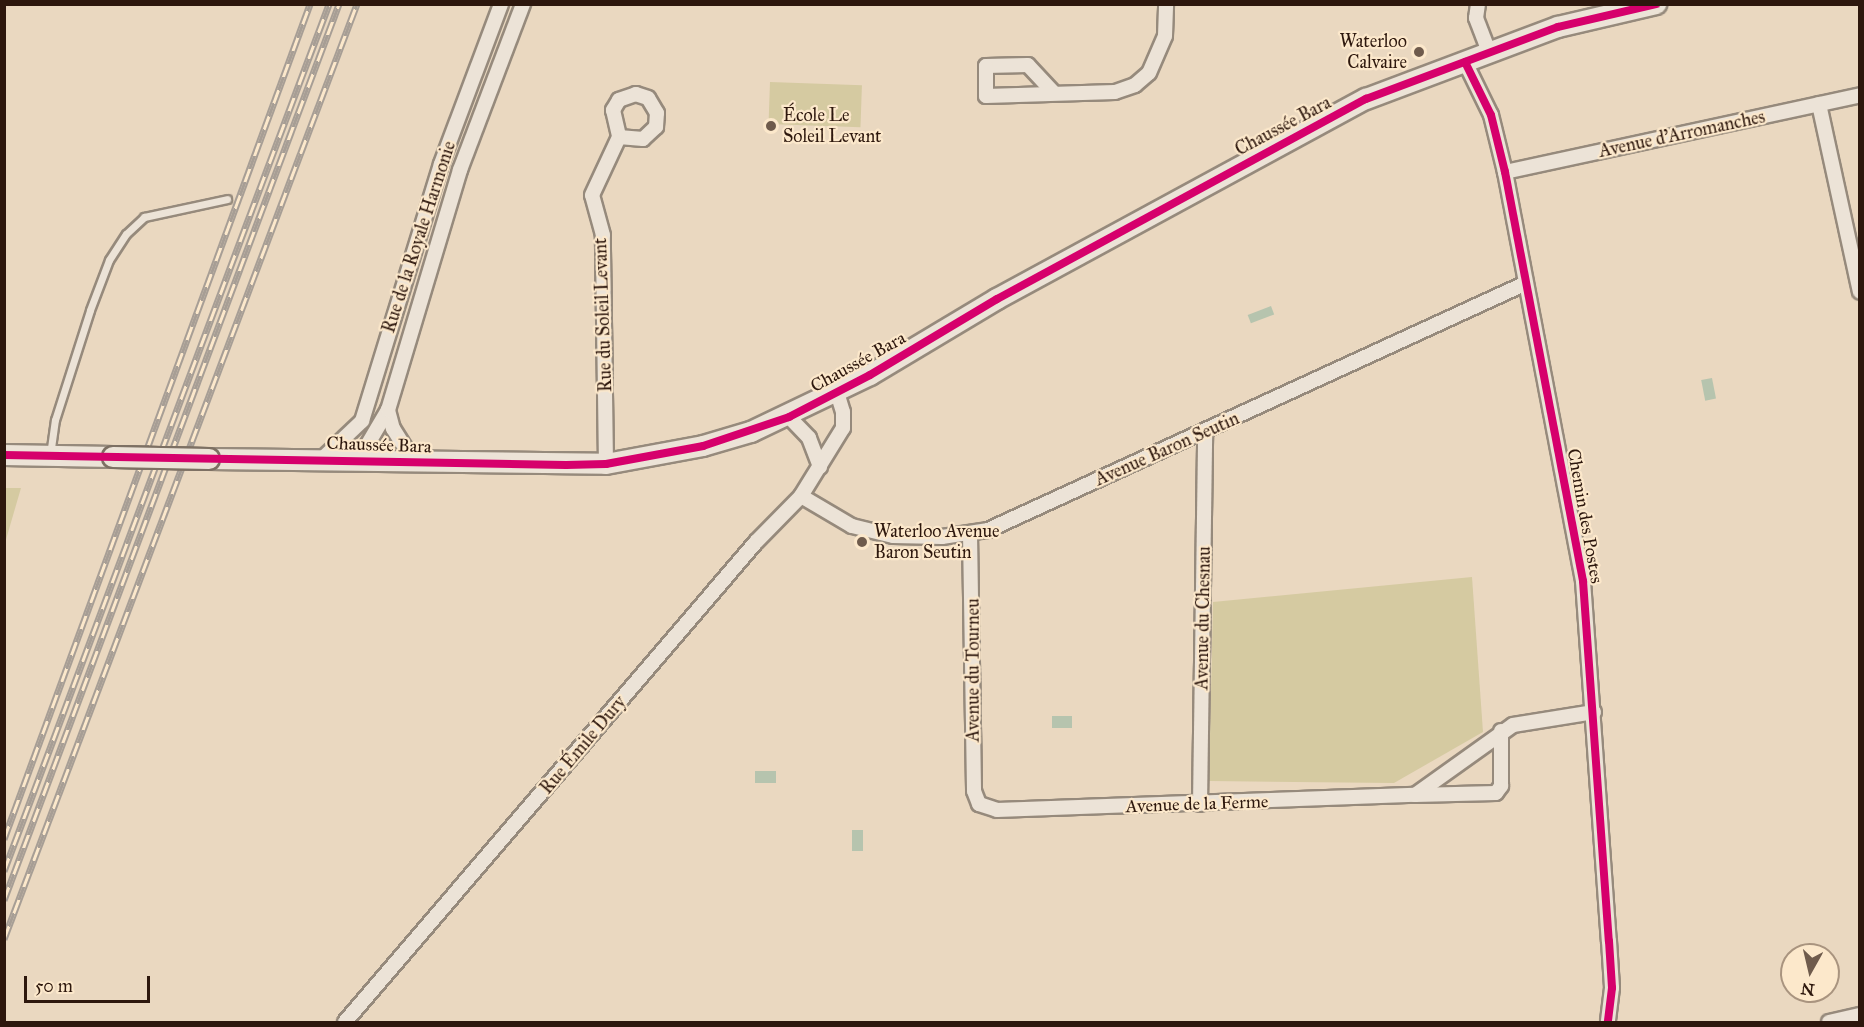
<!DOCTYPE html>
<meta charset="utf-8">
<style>
body{margin:0}
#map{position:relative;width:1864px;height:1027px;overflow:hidden;background:#ead8c0;font-family:"IM FELL Great Primer",serif}
div>[style]{position:absolute}
.green>*{inset:0;background:#d5caa1;transform-origin:0 0}
.water>*{inset:0;background:#b6c4ae;transform-origin:0 0}
.roads{filter:drop-shadow(2px 0 #968a7c) drop-shadow(-2px 0 #968a7c) drop-shadow(0 2px #968a7c) drop-shadow(0 -2px #968a7c)}
.lane>*{height:7px;margin:-3.5px;padding:0 3.5px;transform-origin:3.5px;border-radius:3.5px;background:#ece3d7}
.street>*{height:14px;margin:-7px;padding:0 7px;transform-origin:7px;border-radius:7px;background:#ece3d7}
.secondary>*{height:20px;margin:-10px;padding:0 10px;transform-origin:10px;border-radius:10px;background:#ece3d7}
.rail>*{height:7px;margin-top:-3.5px;transform-origin:0;background:repeating-linear-gradient(90deg,#fce8cb 0 14px,#a79e95 0 28px);box-sizing:border-box;border-block:2px solid #a79e95}
.bridges{filter:drop-shadow(2px 0 #7d7063) drop-shadow(-2px 0 #7d7063) drop-shadow(0 2px #7d7063) drop-shadow(0 -2px #7d7063)}
.secondary-bridge>*{height:20px;margin:-10px;padding:0 10px;transform-origin:10px;border-radius:10px;background:#ece3d7}
.cycleway>*{height:8px;margin:-4px;padding:0 4px;transform-origin:4px;border-radius:4px;background:#d6006c}
.dots>*{width:16px;height:16px;translate:-50% -50%;box-sizing:border-box;border:3px solid #fce8cb;border-radius:50%}
span{translate:-50% -50%;white-space:nowrap;text-align:center;line-height:1.15;-webkit-text-stroke:4.5px #fce8cb;paint-order:stroke}
.poi-label{font-size:18px;color:#2d170d}
.right{translate:-100% -50%;text-align:right}
.left{translate:0 -50%;text-align:left}
.street-label{font-size:18px;color:#2d170d}
.frame{position:absolute;inset:0;border:6px solid #2d170d;pointer-events:none}
.north{position:absolute;left:1780px;top:943px;width:60px;height:60px;box-sizing:border-box;background:#fce8cb;border:2px solid #a9947f;border-radius:50%;rotate:188deg;font-size:16px;font-weight:700;line-height:24px;text-align:center;color:#2d170d}
.north::after{content:'';display:block;margin:auto;width:21px;height:27px;background:#6f5b4c;clip-path:polygon(50% 0,100% 100%,50% 72%,0 100%)}
.scale{position:absolute;left:24px;top:976px;width:126px;height:27px;box-sizing:border-box;border:3px solid #2d170d;border-top:0;padding-left:8px;font-size:18px;line-height:21px;white-space:nowrap;color:#2d170d;-webkit-text-stroke:4px #fce8cb;paint-order:stroke}
</style>
<div id="map">
<div class="green">
<i style="left:770px;top:82px;width:92px;height:42px;rotate:2deg"></i>
<i style="clip-path:polygon(5px 488px,21px 488px,5px 543px,4px 488px)"></i>
<i style="clip-path:polygon(1472px 577px,1483px 732px,1394px 783px,1209px 781px,1213px 602px)"></i>
</div>
<div class="water">
<i style="left:1271px;top:306px;width:9px;height:25px;rotate:69deg"></i>
<i style="left:1712px;top:378px;width:21px;height:11px;rotate:79deg"></i>
<i style="left:1052px;top:716px;width:20px;height:12px"></i>
<i style="left:755px;top:771px;width:21px;height:12px"></i>
<i style="left:852px;top:830px;width:11px;height:21px"></i>
</div>
<div class="roads">
<div class="lane">
<i style="left:50px;top:455px;width:35px;rotate:-82deg"></i>
<i style="left:55px;top:420px;width:115px;rotate:-72.3deg"></i>
<i style="left:90px;top:310px;width:53px;rotate:-69.2deg"></i>
<i style="left:109px;top:260px;width:31px;rotate:-57deg"></i>
<i style="left:126px;top:234px;width:25px;rotate:-43deg"></i>
<i style="left:144px;top:217px;width:85px;rotate:-12.2deg"></i>
</div>
<div class="street">
<i style="left:1478px;top:4px;width:14px;rotate:98deg"></i>
<i style="left:1476px;top:18px;width:36px;rotate:69deg"></i>
<i style="left:1465px;top:62px;width:59px;rotate:63.9deg"></i>
<i style="left:1491px;top:115px;width:59px;rotate:76.2deg"></i>
<i style="left:1505px;top:172px;width:416px;rotate:79.2deg"></i>
<i style="left:1583px;top:581px;width:361px;rotate:85.9deg"></i>
<i style="left:1609px;top:941px;width:47px;rotate:86.3deg"></i>
<i style="left:1612px;top:988px;width:34px;rotate:97deg"></i>
<i style="left:1054px;top:93px;width:38px;rotate:-133deg"></i>
<i style="left:1028px;top:65px;width:42px;rotate:178.6deg"></i>
<i style="left:986px;top:66px;width:30px;rotate:90deg"></i>
<i style="left:986px;top:96px;width:129px;rotate:-1.8deg"></i>
<i style="left:1115px;top:92px;width:21px;rotate:-19deg"></i>
<i style="left:1135px;top:85px;width:18px;rotate:-41deg"></i>
<i style="left:1149px;top:73px;width:40px;rotate:-66.6deg"></i>
<i style="left:1165px;top:36px;width:32px;rotate:-88deg"></i>
<i style="left:1819px;top:104px;width:192px;rotate:77.7deg"></i>
<i style="left:1505px;top:172px;width:363px;rotate:-12.2deg"></i>
<i style="left:789px;top:417px;width:29px;rotate:46deg"></i>
<i style="left:809px;top:438px;width:31px;rotate:69deg"></i>
<i style="left:323px;top:458px;width:54px;rotate:-43.5deg"></i>
<i style="left:362px;top:421px;width:269px;rotate:-72.9deg"></i>
<i style="left:441px;top:164px;width:171px;rotate:-69.4deg"></i>
<i style="left:359px;top:459px;width:57px;rotate:-59.4deg"></i>
<i style="left:414px;top:462px;width:39px;rotate:-122deg"></i>
<i style="left:393px;top:429px;width:20px;rotate:-105deg"></i>
<i style="left:388px;top:410px;width:251px;rotate:-73.3deg"></i>
<i style="left:460px;top:170px;width:178px;rotate:-69.2deg"></i>
<i style="left:606px;top:464px;width:229px;rotate:-90.8deg"></i>
<i style="left:603px;top:235px;width:41px;rotate:-105.4deg"></i>
<i style="left:592px;top:195px;width:64px;rotate:-65deg"></i>
<i style="left:619px;top:137px;width:24px;rotate:5deg"></i>
<i style="left:643px;top:139px;width:18px;rotate:-43deg"></i>
<i style="left:656px;top:127px;width:14px;rotate:-86deg"></i>
<i style="left:657px;top:113px;width:17px;rotate:-121deg"></i>
<i style="left:648px;top:98px;width:13px;rotate:-162deg"></i>
<i style="left:636px;top:94px;width:18px;rotate:161deg"></i>
<i style="left:619px;top:100px;width:12px;rotate:121deg"></i>
<i style="left:613px;top:110px;width:28px;rotate:77deg"></i>
<i style="left:801px;top:496px;width:59px;rotate:30.5deg"></i>
<i style="left:852px;top:526px;width:42px;rotate:13.7deg"></i>
<i style="left:893px;top:536px;width:49px;rotate:1.2deg"></i>
<i style="left:942px;top:537px;width:47px;rotate:-8.7deg"></i>
<i style="left:988px;top:530px;width:590px;rotate:-24.65deg"></i>
<i style="left:970px;top:534px;width:257px;rotate:89.1deg"></i>
<i style="left:974px;top:791px;width:14px;rotate:69deg"></i>
<i style="left:979px;top:804px;width:19px;rotate:18deg"></i>
<i style="left:997px;top:810px;width:418px;rotate:-2.1deg"></i>
<i style="left:1415px;top:795px;width:120px;rotate:-35.5deg"></i>
<i style="left:1513px;top:725px;width:82px;rotate:-9.1deg"></i>
<i style="left:1415px;top:795px;width:81px;rotate:-1.4deg"></i>
<i style="left:1496px;top:793px;width:9px;rotate:-54deg"></i>
<i style="left:1501px;top:786px;width:55px;rotate:-90deg"></i>
<i style="left:1200px;top:804px;width:371px;rotate:-89.2deg"></i>
<i style="left:345px;top:1022px;width:632px;rotate:-49.43deg"></i>
<i style="left:756px;top:542px;width:64px;rotate:-45.6deg"></i>
<i style="left:801px;top:496px;width:80px;rotate:-58.3deg"></i>
<i style="left:843px;top:428px;width:16px;rotate:-90deg"></i>
<i style="left:843px;top:412px;width:21px;rotate:-107deg"></i>
<i style="left:1829px;top:1022px;width:32px;rotate:-13deg"></i>
</div>
<div class="secondary">
<i style="left:4px;top:455px;width:109px;rotate:1.1deg"></i>
<i style="left:209px;top:459px;width:397px;rotate:0.7deg"></i>
<i style="left:606px;top:464px;width:99px;rotate:-10.5deg"></i>
<i style="left:703px;top:446px;width:50px;rotate:-16.3deg"></i>
<i style="left:751px;top:432px;width:132px;rotate:-25.6deg"></i>
<i style="left:870px;top:375px;width:148px;rotate:-30.9deg"></i>
<i style="left:997px;top:299px;width:420px;rotate:-28.5deg"></i>
<i style="left:1366px;top:99px;width:205px;rotate:-20.6deg"></i>
<i style="left:1558px;top:27px;width:101px;rotate:-13.2deg"></i>
</div>
</div>
<div class="rail">
<i style="left:4px;top:839px;width:889px;rotate:-69.87deg"></i>
<i style="left:4px;top:871px;width:926px;rotate:-69.45deg"></i>
<i style="left:4px;top:900px;width:957px;rotate:-69.5deg"></i>
<i style="left:4px;top:939px;width:999px;rotate:-69.32deg"></i>
</div>
<div class="bridges">
<div class="secondary-bridge">
<i style="left:113px;top:457px;width:96px;rotate:1.2deg"></i>
</div>
</div>
<div class="cycleway">
<i style="left:1465px;top:62px;width:59px;rotate:63.9deg"></i>
<i style="left:1491px;top:115px;width:59px;rotate:76.2deg"></i>
<i style="left:1505px;top:172px;width:416px;rotate:79.2deg"></i>
<i style="left:1583px;top:581px;width:361px;rotate:85.9deg"></i>
<i style="left:1609px;top:941px;width:47px;rotate:86.3deg"></i>
<i style="left:1612px;top:988px;width:34px;rotate:97deg"></i>
<i style="left:4px;top:455px;width:562px;rotate:1.02deg"></i>
<i style="left:566px;top:465px;width:40px;rotate:-1.4deg"></i>
<i style="left:606px;top:464px;width:99px;rotate:-10.5deg"></i>
<i style="left:703px;top:446px;width:91px;rotate:-18.6deg"></i>
<i style="left:789px;top:417px;width:91px;rotate:-27.4deg"></i>
<i style="left:870px;top:375px;width:148px;rotate:-30.9deg"></i>
<i style="left:997px;top:299px;width:420px;rotate:-28.5deg"></i>
<i style="left:1366px;top:99px;width:205px;rotate:-20.6deg"></i>
<i style="left:1558px;top:27px;width:101px;rotate:-13.2deg"></i>
</div>
<div class="dots">
<i style="left:1419px;top:52px;background:#6f5b4c"></i>
<i style="left:771px;top:126px;background:#6f5b4c"></i>
<i style="left:862px;top:542px;background:#6f5b4c"></i>
</div>
<div class="poi-label">
<span class="right" style="left:1407px;top:52px">Waterloo<br>Calvaire</span>
<span class="left" style="left:783px;top:126px">École Le<br>Soleil Levant</span>
<span class="left" style="left:874px;top:542px">Waterloo Avenue<br>Baron Seutin</span>
</div>
<div class="street-label">
<span style="left:1283px;top:126px;rotate:-28deg">Chaussée Bara</span>
<span style="left:1682px;top:134px;rotate:-12deg">Avenue d'Arromanches</span>
<span style="left:419px;top:237px;rotate:-72deg">Rue de la Royale Harmonie</span>
<span style="left:603px;top:315px;rotate:-92deg">Rue du Soleil Levant</span>
<span style="left:858px;top:362px;rotate:-29deg">Chaussée Bara</span>
<span style="left:379px;top:445px;rotate:2deg">Chaussée Bara</span>
<span style="left:1167px;top:449px;rotate:-24deg">Avenue Baron Seutin</span>
<span style="left:1585px;top:516px;rotate:80deg">Chemin des Postes</span>
<span style="left:1203px;top:618px;rotate:-89deg">Avenue du Chesnau</span>
<span style="left:973px;top:670px;rotate:-90deg">Avenue du Tourneu</span>
<span style="left:583px;top:745px;rotate:-50deg">Rue Émile Dury</span>
<span style="left:1197px;top:804px;rotate:-2deg">Avenue de la Ferme</span>
</div>
<div class="frame"></div>
<div class="north">N</div>
<div class="scale">50 m</div>
</div>
